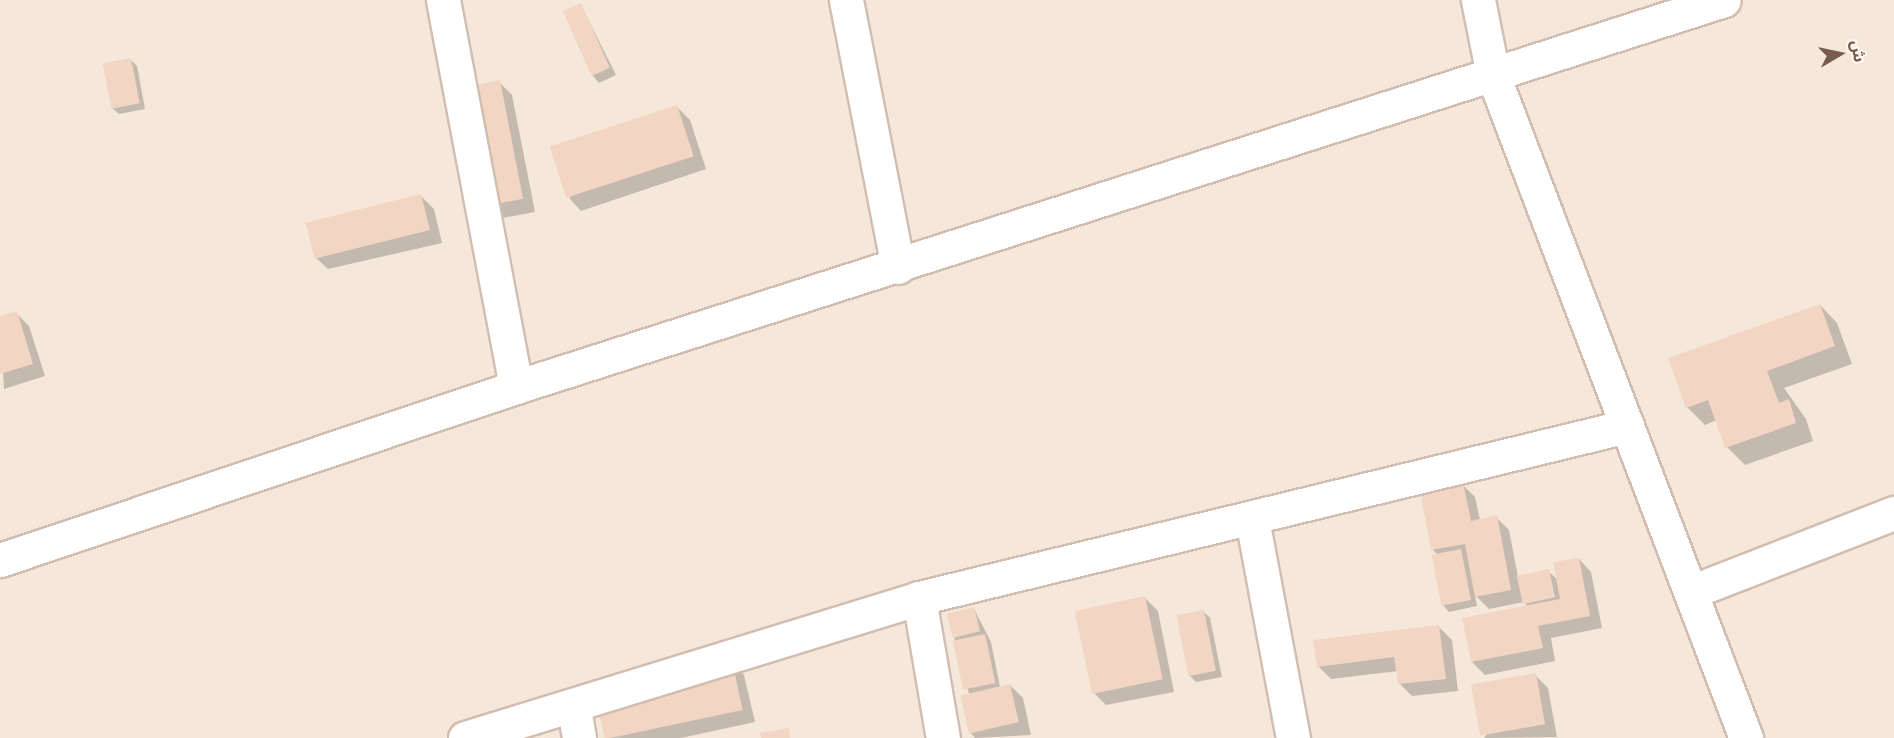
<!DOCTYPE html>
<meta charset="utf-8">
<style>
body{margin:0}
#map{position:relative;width:1894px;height:738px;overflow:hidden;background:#fdf6ec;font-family:Figtree,"Noto Sans Arabic",sans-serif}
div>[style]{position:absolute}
.residential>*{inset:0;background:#f5e8da;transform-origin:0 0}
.shadow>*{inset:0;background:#0003}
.building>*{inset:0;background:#f3d5c3;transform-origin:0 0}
.roads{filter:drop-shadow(2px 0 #d1beb0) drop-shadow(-2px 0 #d1beb0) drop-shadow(0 2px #d1beb0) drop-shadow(0 -2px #d1beb0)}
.minor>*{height:33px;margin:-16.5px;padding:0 16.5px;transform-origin:16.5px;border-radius:16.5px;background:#fff}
.secondary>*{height:33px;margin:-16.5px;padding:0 16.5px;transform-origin:16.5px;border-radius:16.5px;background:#fff}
span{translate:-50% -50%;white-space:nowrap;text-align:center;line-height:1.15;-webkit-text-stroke:4.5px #fffaf3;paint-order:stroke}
.north{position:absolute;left:1810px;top:24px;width:60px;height:60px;-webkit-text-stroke:4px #fffaf3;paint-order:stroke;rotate:81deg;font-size:16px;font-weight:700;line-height:24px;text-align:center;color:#7a5c4d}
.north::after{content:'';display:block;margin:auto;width:21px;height:27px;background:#7a5c4d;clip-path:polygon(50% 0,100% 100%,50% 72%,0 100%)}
</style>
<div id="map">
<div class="residential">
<i style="left:0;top:0;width:1894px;height:738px"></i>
</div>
<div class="shadow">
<i style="clip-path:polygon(581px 5px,616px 75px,599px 83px,593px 76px)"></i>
<i style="clip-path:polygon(130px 59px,137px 66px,145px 109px,119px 114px,112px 108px)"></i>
<i style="clip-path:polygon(499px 82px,512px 95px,535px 212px,497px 219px)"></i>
<i style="clip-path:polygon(677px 107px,690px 120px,706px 169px,581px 211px,569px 198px)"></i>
<i style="clip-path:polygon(421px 196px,434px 209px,442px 243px,328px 269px,315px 257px)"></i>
<i style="clip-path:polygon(1820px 305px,1837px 323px,1852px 364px,1784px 388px,1806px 419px,1813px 441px,1745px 465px,1727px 447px,1717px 420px,1705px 425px,1687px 407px)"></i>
<i style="clip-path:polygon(16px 313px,29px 326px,45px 376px,4px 389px,0 318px)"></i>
<i style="clip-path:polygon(1462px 484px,1475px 497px,1480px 520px,1496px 517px,1509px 530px,1518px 577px,1548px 571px,1558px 580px,1579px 559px,1591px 572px,1602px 628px,1551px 638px,1555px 661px,1485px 675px,1472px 662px,1528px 607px,1524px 602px,1489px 609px,1475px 595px,1477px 606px,1449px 612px,1443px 605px,1438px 555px,1433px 550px)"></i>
<i style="clip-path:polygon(1145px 598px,1158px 611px,1174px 692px,1106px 705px,1093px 692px)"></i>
<i style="clip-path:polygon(974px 609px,991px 642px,1000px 687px,1010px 685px,1023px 698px,1031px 735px,975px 738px,970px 732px,969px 694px,954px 637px)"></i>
<i style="clip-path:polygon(1204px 612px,1210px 618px,1222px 677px,1196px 682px,1190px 676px,1178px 616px)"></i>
<i style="clip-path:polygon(1439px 627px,1452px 640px,1458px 691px,1412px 696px,1399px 683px,1398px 671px,1331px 679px,1318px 666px)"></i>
<i style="clip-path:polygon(732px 662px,744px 675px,755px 722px,681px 738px,606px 738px,595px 691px)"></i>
<i style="clip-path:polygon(1535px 675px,1548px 688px,1557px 737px,1484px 738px)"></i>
</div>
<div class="building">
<i style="left:581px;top:3px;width:71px;height:20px;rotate:66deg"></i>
<i style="left:131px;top:58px;width:46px;height:29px;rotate:79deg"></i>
<i style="left:500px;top:80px;width:121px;height:41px;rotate:79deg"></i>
<i style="left:677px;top:105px;width:54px;height:134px;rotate:72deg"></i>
<i style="left:421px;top:194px;width:37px;height:119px;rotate:76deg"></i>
<i style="clip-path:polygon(1820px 304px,1835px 346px,1767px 371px,1779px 403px,1789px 399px,1796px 423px,1725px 448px,1708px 400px,1686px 408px,1668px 358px)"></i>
<i style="clip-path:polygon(17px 311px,33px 364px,0 374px,0 316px)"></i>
<i style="clip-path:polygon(1463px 482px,1471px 521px,1497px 515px,1511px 590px,1475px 597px,1465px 544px,1431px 550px,1420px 490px)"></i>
<i style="left:1461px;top:549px;width:52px;height:30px;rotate:79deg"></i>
<i style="clip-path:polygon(1579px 558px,1590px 616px,1538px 626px,1543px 648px,1471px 662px,1462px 618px,1560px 599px,1553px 562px)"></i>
<i style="left:1549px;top:569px;width:29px;height:33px;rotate:78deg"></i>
<i style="left:1145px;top:596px;width:85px;height:72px;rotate:78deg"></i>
<i style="left:974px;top:607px;width:25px;height:28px;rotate:76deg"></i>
<i style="left:1204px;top:610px;width:62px;height:28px;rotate:79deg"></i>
<i style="clip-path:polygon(1439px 625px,1446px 679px,1398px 684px,1394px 657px,1317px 667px,1313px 640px)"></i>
<i style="left:985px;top:634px;width:50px;height:33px;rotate:78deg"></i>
<i style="left:732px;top:660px;width:51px;height:141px;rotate:78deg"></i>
<i style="left:1536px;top:673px;width:52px;height:66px;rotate:80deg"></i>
<i style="left:1010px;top:684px;width:39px;height:51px;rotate:77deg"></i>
<i style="clip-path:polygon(789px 728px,790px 738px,761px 738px,760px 733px)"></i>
</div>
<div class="roads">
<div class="minor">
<i style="left:443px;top:0;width:394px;rotate:79.3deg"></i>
<i style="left:846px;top:0;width:272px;rotate:79deg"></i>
<i style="left:1478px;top:0;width:76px;rotate:78.7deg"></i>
<i style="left:1493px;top:75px;width:710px;rotate:69.11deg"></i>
<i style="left:1252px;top:519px;width:223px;rotate:79.4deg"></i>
<i style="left:1691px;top:592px;width:218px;rotate:-21.3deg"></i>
<i style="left:919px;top:598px;width:142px;rotate:80.3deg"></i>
<i style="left:574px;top:709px;width:29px;rotate:80deg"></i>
<i style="left:465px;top:738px;width:475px;rotate:-17.1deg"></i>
<i style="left:919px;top:598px;width:729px;rotate:-13.65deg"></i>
</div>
<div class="secondary">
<i style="left:0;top:560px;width:544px;rotate:-18.53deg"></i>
<i style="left:516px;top:387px;width:1268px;rotate:-17.76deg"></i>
</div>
</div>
<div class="north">ش</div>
</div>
